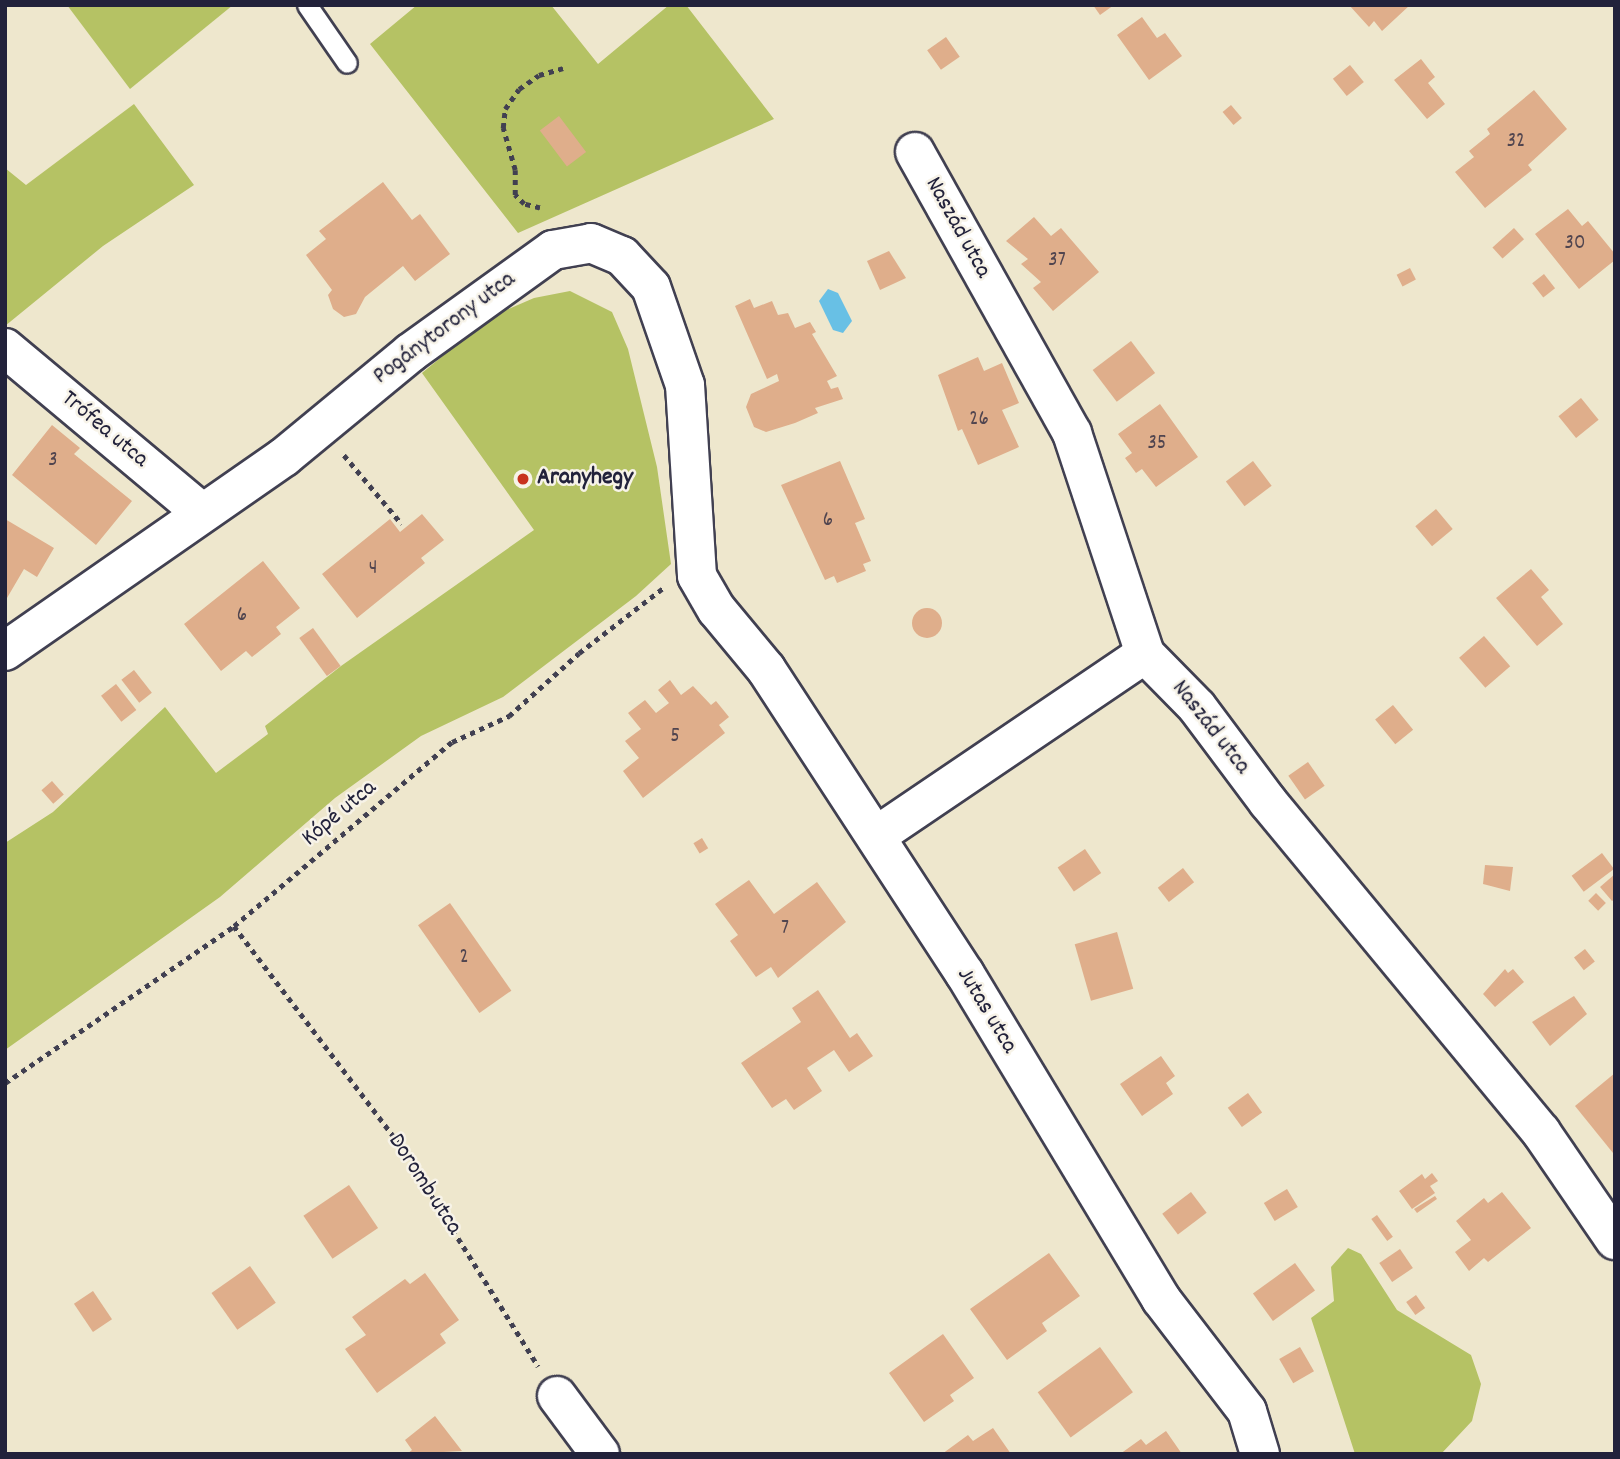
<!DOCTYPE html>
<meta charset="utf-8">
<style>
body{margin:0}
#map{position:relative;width:1620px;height:1459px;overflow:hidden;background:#eee7cd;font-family:Dekko,sans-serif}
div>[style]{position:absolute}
.green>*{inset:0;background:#b5c264}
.water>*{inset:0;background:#68c0e5}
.building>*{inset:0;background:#dfae8b;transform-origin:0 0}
.round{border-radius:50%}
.path>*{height:4.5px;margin-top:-2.25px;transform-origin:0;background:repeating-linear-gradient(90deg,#414051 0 5px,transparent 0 10px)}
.roads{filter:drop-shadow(2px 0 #414051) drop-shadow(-2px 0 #414051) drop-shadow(0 2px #414051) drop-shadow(0 -2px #414051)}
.lane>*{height:19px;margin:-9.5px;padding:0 9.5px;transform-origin:9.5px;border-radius:9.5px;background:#fff}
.street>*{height:38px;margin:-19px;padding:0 19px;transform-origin:19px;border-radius:19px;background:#fff}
.dots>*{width:19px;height:19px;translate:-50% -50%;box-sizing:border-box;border:4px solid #f7f3e8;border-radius:50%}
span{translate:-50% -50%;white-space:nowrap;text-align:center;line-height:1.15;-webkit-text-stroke:5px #f7f3e8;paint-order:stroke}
.number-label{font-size:21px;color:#51454f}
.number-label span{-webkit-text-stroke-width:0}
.street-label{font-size:24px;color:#22223b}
.poi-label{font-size:24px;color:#22223b;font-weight:700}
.left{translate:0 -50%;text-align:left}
.frame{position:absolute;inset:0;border:7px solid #22223b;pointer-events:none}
</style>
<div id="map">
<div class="green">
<i style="clip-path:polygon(67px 5px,233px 5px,130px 89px)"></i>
<i style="clip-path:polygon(417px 5px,551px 5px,598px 64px,669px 5px,686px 5px,774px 119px,518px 233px,370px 44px)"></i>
<i style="clip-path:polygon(134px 104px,194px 185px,103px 246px,5px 326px,5px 168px,26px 185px)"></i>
<i style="clip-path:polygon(570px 291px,612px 312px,628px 349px,657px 467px,671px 564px,636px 596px,503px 697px,421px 736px,335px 798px,220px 897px,5px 1050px,5px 843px,53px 812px,165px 707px,216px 773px,268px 734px,265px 726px,341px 666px,534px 530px,422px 373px,490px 317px,534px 298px)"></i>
<i style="clip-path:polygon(1348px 1248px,1361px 1254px,1397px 1310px,1471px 1355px,1481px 1384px,1472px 1421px,1441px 1454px,1355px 1454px,1311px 1318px,1334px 1301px,1331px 1267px)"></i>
</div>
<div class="water">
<i style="clip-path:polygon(828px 289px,838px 293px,852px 321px,843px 333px,833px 330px,819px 301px)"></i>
</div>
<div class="building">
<i style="clip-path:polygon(1093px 5px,1114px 5px,1100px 15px)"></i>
<i style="clip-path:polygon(1349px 5px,1410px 5px,1382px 31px,1374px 21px,1369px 27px)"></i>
<i style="clip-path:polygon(1142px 17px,1157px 38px,1165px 33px,1182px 56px,1149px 80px,1117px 35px)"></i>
<i style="left:946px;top:37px;width:24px;height:23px;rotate:55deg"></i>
<i style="clip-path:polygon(1421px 59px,1435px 77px,1428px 83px,1445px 104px,1427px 119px,1394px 80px)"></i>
<i style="left:1350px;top:65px;width:22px;height:22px;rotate:51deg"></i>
<i style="clip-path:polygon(1534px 90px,1567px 129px,1528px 165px,1532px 170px,1485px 208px,1455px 172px,1474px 157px,1469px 151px,1490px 134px,1487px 129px)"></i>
<i style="left:1231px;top:105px;width:17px;height:11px;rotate:50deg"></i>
<i style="left:559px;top:116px;width:45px;height:24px;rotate:53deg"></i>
<i style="clip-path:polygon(383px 182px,412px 220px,420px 214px,450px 254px,415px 281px,403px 266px,365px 297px,356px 314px,344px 317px,333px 309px,328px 295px,332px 290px,306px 255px,326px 239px,319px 231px)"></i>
<i style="clip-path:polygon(1568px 209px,1582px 226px,1588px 221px,1615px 254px,1615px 260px,1579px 289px,1535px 234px)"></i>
<i style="clip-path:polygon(1034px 217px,1051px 236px,1061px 228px,1099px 272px,1053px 311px,1033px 288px,1041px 282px,1021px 264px,1028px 259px,1006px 241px)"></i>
<i style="left:1514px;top:228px;width:15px;height:29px;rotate:48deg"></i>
<i style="clip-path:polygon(889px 251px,906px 278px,880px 290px,867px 261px)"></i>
<i style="left:1410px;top:268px;width:13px;height:15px;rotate:63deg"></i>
<i style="left:1544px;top:274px;width:18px;height:15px;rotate:52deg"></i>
<i style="clip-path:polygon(750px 299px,754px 308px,772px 301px,778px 315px,788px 313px,795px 328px,810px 322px,816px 332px,812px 334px,837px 376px,827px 381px,831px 389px,838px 387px,843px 399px,815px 408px,818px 413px,795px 423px,766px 432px,754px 427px,746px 407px,751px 394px,779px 381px,777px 374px,767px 379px,735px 306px)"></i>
<i style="left:1131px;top:341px;width:40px;height:48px;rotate:53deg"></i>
<i style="clip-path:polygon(978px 357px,984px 371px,1002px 363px,1019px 403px,1002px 410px,1019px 447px,978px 465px,962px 429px,958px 431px,938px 375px)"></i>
<i style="left:1581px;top:398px;width:28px;height:29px;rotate:51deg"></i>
<i style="clip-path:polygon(1160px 404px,1198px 457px,1156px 487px,1142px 469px,1136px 473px,1125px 458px,1132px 453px,1118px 434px)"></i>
<i style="clip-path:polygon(52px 425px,80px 448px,74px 454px,132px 501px,96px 545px,12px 475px)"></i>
<i style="clip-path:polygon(840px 461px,865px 519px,855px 523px,871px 561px,863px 564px,866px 571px,837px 583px,834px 576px,825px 580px,781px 485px)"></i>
<i style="left:1253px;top:461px;width:31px;height:34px;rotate:53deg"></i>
<i style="left:1436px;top:509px;width:26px;height:27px;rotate:50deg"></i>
<i style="clip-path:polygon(422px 514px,444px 540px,421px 558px,425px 563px,357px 618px,322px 574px,390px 519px,400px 532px)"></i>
<i style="clip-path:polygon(5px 519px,54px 548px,37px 577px,24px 569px,7px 598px)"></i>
<i style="clip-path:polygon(263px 561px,300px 608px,276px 627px,281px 634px,252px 657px,246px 651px,221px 671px,184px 624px)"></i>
<i style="clip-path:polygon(1531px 569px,1549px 590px,1541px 597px,1563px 624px,1537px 646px,1496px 598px)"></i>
<i class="round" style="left:912px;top:608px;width:30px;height:30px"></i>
<i style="left:313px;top:628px;width:47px;height:17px;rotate:54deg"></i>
<i style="left:1484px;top:636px;width:40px;height:33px;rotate:49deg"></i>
<i style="left:134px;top:670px;width:29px;height:16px;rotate:52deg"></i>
<i style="clip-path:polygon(670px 680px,681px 695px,693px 686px,711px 705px,716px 701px,729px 717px,719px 725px,725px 733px,643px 798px,623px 771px,639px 758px,625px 741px,641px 729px,628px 713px,645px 700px,656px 713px,669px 703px,658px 690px)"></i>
<i style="left:116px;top:684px;width:33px;height:19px;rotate:52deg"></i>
<i style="left:1393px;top:705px;width:32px;height:23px;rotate:51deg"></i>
<i style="left:1308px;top:762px;width:29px;height:24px;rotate:55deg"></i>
<i style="left:52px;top:781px;width:18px;height:14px;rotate:49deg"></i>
<i style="left:702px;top:838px;width:12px;height:10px;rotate:59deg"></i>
<i style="left:1085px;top:849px;width:29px;height:33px;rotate:56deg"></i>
<i style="left:1602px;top:853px;width:20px;height:38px;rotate:53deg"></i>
<i style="clip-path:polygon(1485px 865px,1513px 867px,1510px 891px,1483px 884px)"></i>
<i style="left:1183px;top:868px;width:18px;height:32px;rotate:52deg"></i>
<i style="clip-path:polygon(1615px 874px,1615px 899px,1612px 901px,1600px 887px)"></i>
<i style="clip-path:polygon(749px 880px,774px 914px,817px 882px,846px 922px,778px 978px,771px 967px,756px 977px,730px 941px,738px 935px,715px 904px)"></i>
<i style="left:1596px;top:893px;width:14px;height:11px;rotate:45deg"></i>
<i style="left:450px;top:903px;width:107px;height:39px;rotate:55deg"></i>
<i style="left:1117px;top:932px;width:59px;height:44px;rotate:74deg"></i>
<i style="left:1585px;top:949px;width:16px;height:14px;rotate:52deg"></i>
<i style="clip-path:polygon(1505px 969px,1508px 973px,1513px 969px,1524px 982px,1495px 1007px,1483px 994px)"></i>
<i style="clip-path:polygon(818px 990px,850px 1038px,857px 1033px,873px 1056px,849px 1072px,834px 1050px,807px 1068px,822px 1091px,794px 1110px,786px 1099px,772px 1108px,741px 1063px,801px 1022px,792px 1008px)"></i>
<i style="clip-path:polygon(1574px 996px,1587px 1014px,1550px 1046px,1532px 1022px)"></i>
<i style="clip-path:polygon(1161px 1056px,1175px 1076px,1166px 1083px,1173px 1094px,1142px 1116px,1120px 1084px)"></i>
<i style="clip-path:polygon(1615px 1073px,1615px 1151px,1613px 1153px,1575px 1106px)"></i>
<i style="left:1248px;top:1093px;width:24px;height:25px;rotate:54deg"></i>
<i style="clip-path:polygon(1432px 1173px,1438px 1181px,1430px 1186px,1435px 1193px,1412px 1209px,1399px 1191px,1422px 1174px,1425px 1179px)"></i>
<i style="left:349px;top:1185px;width:52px;height:55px;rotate:56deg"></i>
<i style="left:1287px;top:1189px;width:21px;height:27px;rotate:59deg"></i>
<i style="left:1191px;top:1192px;width:26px;height:36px;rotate:53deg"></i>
<i style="clip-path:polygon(1502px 1192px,1531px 1228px,1488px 1262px,1484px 1258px,1469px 1271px,1455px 1252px,1471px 1240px,1456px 1221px,1484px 1198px,1488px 1203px)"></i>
<i style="clip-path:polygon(1435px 1196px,1437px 1199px,1417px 1213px,1414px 1209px)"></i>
<i style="left:1377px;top:1215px;width:27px;height:7px;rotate:54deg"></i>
<i style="left:1400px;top:1249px;width:23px;height:25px;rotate:56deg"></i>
<i style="clip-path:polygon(1049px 1253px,1080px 1296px,1042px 1323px,1047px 1331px,1007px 1360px,970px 1309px)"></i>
<i style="left:1295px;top:1263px;width:34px;height:52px;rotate:54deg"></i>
<i style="left:250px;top:1266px;width:45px;height:47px;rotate:55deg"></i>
<i style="clip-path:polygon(425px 1273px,459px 1320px,440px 1334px,446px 1343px,377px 1393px,345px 1349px,366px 1335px,352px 1317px,405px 1279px,410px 1284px)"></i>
<i style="left:93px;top:1291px;width:34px;height:23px;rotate:56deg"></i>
<i style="left:1416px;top:1295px;width:16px;height:12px;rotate:55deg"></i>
<i style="clip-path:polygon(943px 1334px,974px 1378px,950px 1395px,954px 1401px,924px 1422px,889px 1373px)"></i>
<i style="left:1100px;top:1347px;width:56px;height:77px;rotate:54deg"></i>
<i style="left:1300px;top:1347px;width:28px;height:24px;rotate:60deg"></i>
<i style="clip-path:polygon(435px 1416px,462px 1451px,407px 1454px,412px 1450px,405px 1440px)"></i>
<i style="clip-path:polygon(993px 1428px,1011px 1454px,942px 1454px,968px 1435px,973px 1441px)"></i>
<i style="clip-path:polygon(1166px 1431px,1182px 1454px,1120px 1454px,1141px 1439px,1146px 1445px)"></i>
</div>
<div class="path">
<i style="left:540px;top:208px;width:16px;rotate:-166deg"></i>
<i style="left:524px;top:204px;width:13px;rotate:-135deg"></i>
<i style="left:515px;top:195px;width:25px;rotate:-90deg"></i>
<i style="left:515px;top:170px;width:44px;rotate:-105.9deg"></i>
<i style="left:503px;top:128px;width:19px;rotate:-84deg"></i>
<i style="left:505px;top:109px;width:24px;rotate:-55deg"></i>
<i style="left:519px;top:89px;width:24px;rotate:-35deg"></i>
<i style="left:539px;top:75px;width:25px;rotate:-16deg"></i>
<i style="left:344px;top:455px;width:90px;rotate:50deg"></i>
<i style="left:234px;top:926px;width:275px;rotate:52.8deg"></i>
<i style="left:400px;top:1145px;width:261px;rotate:58deg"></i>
<i style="left:5px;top:1083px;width:278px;rotate:-34.4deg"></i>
<i style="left:234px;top:926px;width:285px;rotate:-40.2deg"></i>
<i style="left:452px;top:742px;width:63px;rotate:-24.5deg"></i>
<i style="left:509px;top:716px;width:94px;rotate:-42deg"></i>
<i style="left:579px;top:653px;width:106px;rotate:-37.7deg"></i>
</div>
<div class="roads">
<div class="lane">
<i style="left:307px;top:5px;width:70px;rotate:55.4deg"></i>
</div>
<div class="street">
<i style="left:915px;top:152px;width:322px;rotate:60.8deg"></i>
<i style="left:1072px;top:433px;width:233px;rotate:71.7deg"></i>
<i style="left:1145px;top:654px;width:74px;rotate:45.5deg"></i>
<i style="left:1197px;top:707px;width:119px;rotate:53.2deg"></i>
<i style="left:1268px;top:802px;width:428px;rotate:50.4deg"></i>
<i style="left:1541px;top:1132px;width:131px;rotate:55.6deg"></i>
<i style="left:5px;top:348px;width:257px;rotate:39.9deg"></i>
<i style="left:5px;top:651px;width:340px;rotate:-34.8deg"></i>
<i style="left:284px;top:457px;width:163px;rotate:-39.5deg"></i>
<i style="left:410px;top:353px;width:176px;rotate:-35.8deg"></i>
<i style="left:553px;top:250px;width:39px;rotate:-10deg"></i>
<i style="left:591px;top:243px;width:34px;rotate:23deg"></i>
<i style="left:622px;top:256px;width:42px;rotate:46.9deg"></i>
<i style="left:651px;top:287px;width:104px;rotate:70.9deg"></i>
<i style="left:685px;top:385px;width:191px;rotate:86.4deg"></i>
<i style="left:697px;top:576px;width:39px;rotate:60deg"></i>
<i style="left:717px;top:610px;width:77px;rotate:50.3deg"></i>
<i style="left:766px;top:669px;width:364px;rotate:56.9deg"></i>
<i style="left:965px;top:974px;width:380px;rotate:58.9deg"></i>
<i style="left:1161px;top:1299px;width:141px;rotate:52.5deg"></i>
<i style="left:1247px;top:1411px;width:45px;rotate:73.2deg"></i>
<i style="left:876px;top:836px;width:325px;rotate:-34.1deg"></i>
<i style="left:557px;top:1396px;width:72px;rotate:53.4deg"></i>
</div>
</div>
<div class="dots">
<i style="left:523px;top:479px;background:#c8321e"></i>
</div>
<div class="number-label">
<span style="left:1516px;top:142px">32</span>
<span style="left:1575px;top:244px">30</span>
<span style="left:1057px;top:261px">37</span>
<span style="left:979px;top:420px">26</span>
<span style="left:1157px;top:444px">35</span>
<span style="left:53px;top:461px">3</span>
<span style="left:828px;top:521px">6</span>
<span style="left:373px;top:569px">4</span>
<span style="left:242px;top:616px">6</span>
<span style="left:675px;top:737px">5</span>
<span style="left:785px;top:929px">7</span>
<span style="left:464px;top:958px">2</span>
</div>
<div class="street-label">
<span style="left:957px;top:228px;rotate:61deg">Naszád utca</span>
<span style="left:445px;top:329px;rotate:-37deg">Pogánytorony utca</span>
<span style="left:104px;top:430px;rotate:40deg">Trófea utca</span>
<span style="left:1210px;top:728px;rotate:52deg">Naszád utca</span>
<span style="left:340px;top:814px;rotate:-40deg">Kópé utca</span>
<span style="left:986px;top:1011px;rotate:59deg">Jutas utca</span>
<span style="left:424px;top:1185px;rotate:57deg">Doromb utca</span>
</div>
<div class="poi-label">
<span class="left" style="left:537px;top:479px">Aranyhegy</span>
</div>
<div class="frame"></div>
</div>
